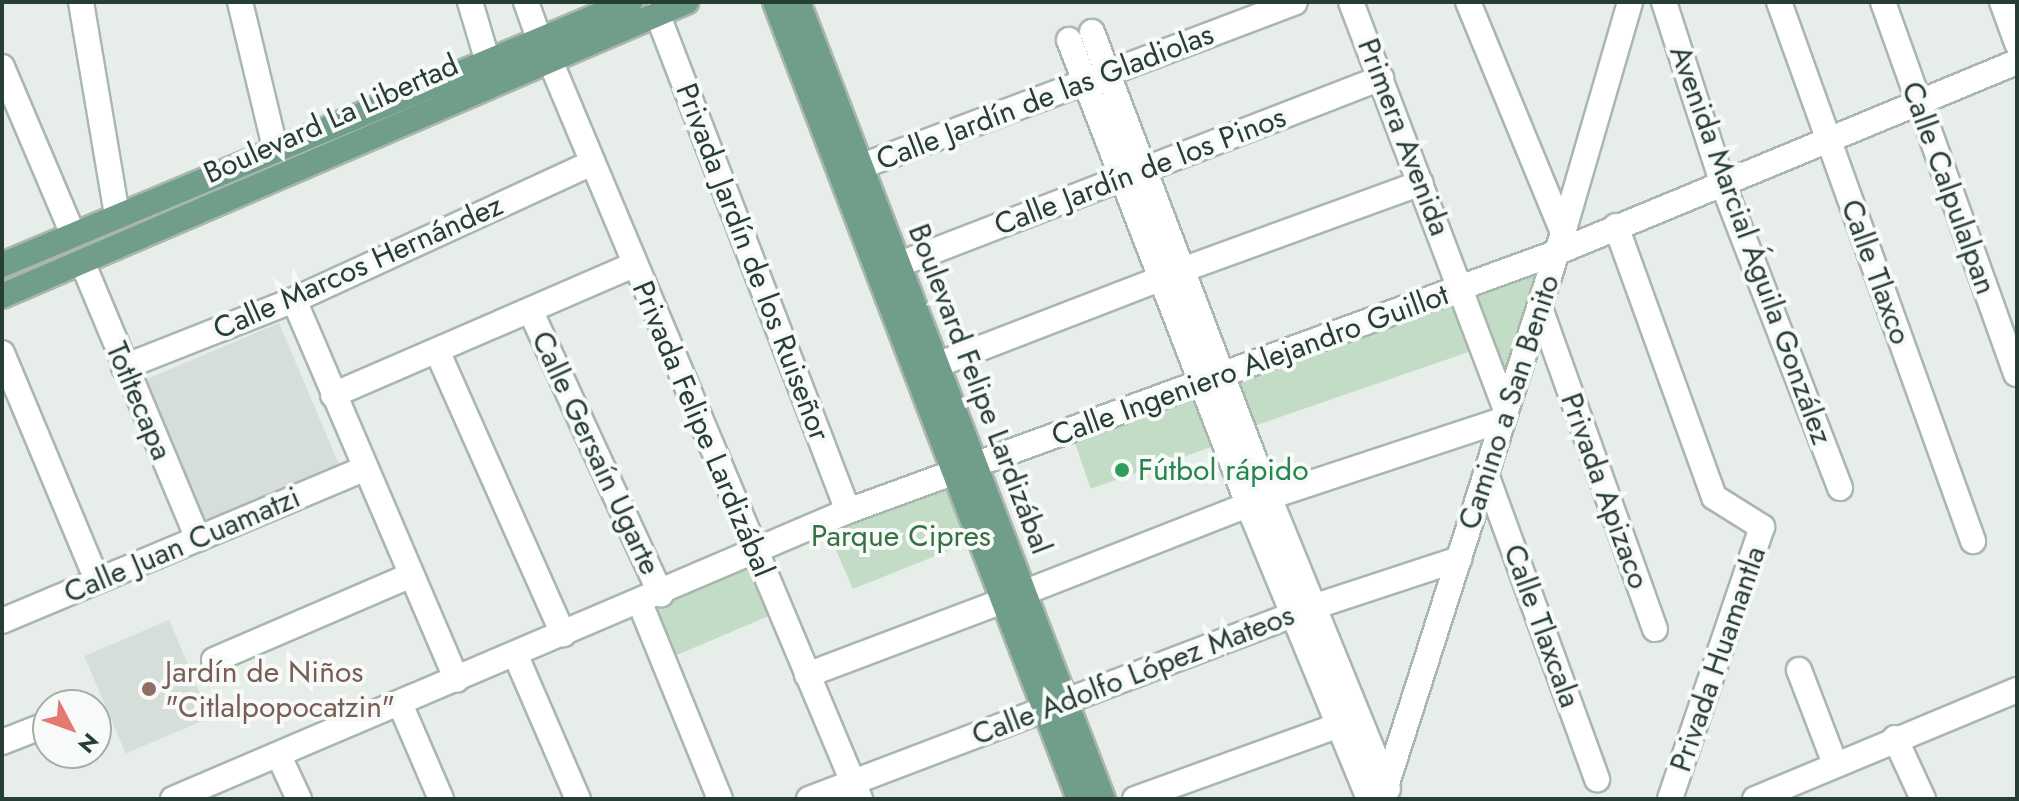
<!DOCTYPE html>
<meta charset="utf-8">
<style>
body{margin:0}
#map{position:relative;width:2019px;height:801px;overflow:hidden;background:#e7eeea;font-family:Jost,sans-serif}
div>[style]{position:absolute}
.built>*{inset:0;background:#d5ded8;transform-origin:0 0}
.green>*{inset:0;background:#c3dcc5;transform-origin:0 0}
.roads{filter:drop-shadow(2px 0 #aab6b0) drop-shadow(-2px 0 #aab6b0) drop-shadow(0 2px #aab6b0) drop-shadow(0 -2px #aab6b0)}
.minor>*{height:24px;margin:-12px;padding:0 12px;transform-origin:12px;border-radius:12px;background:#fff}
.major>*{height:24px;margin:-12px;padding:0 12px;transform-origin:12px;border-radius:12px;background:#719e8b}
.dots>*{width:22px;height:22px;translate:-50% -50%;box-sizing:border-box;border:4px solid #f7faf8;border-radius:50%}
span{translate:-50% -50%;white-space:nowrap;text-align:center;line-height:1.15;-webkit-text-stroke:8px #f7faf8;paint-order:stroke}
.street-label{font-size:30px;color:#273e34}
.leisure-label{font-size:30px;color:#27864d}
.left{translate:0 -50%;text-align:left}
.park-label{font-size:30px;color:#367143}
.education-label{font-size:30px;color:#785e54}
.frame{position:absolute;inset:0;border:4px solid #273e34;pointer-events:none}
.north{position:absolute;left:32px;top:689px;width:80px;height:80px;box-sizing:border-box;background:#f7faf8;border:2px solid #a4afaa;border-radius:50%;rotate:131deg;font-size:22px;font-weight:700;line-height:32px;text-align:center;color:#273e34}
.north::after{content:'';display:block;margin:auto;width:28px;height:36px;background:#e37970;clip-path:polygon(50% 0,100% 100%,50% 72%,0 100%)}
</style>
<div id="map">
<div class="built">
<i style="left:279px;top:323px;width:154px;height:151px;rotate:67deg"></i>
<i style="left:169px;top:620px;width:106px;height:92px;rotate:67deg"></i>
</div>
<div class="green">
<i style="clip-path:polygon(1546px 261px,1503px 391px,1474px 290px)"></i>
<i style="left:1450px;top:296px;width:59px;height:227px;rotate:71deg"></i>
<i style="left:1203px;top:394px;width:53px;height:137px;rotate:71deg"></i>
<i style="clip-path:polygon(946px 483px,970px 542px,853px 589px,832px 541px,845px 525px)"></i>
<i style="left:749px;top:568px;width:52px;height:110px;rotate:67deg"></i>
</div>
<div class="roads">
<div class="minor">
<i style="left:81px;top:2px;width:215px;rotate:80.4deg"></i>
<i style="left:240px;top:2px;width:150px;rotate:76.5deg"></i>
<i style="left:470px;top:2px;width:63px;rotate:73.3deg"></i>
<i style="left:526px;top:2px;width:41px;rotate:70.3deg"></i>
<i style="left:1351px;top:2px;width:434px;rotate:69.2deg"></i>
<i style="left:1468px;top:2px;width:250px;rotate:67.6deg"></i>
<i style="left:1664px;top:2px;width:189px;rotate:72.1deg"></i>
<i style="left:1722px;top:182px;width:328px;rotate:68.9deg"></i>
<i style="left:1779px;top:2px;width:573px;rotate:70.2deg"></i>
<i style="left:1883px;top:2px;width:395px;rotate:70.3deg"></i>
<i style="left:2002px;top:2px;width:44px;rotate:69.9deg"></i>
<i style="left:657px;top:13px;width:533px;rotate:69.02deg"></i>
<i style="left:1092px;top:32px;width:498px;rotate:69.2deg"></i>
<i style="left:1269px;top:497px;width:315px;rotate:67.8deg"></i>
<i style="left:1069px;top:40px;width:498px;rotate:68.9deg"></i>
<i style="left:1248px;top:505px;width:318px;rotate:67.6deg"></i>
<i style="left:549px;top:58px;width:804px;rotate:67.23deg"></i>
<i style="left:2px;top:67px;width:181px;rotate:67deg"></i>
<i style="left:841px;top:174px;width:485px;rotate:-20.7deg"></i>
<i style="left:1616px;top:226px;width:288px;rotate:70.1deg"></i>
<i style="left:1714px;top:497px;width:57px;rotate:32deg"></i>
<i style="left:1762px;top:527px;width:287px;rotate:108.7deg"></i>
<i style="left:83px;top:264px;width:298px;rotate:67.3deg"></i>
<i style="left:900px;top:264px;width:516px;rotate:-21.14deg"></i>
<i style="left:1182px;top:270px;width:254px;rotate:-20deg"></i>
<i style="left:294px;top:300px;width:413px;rotate:66.8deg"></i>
<i style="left:1540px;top:308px;width:341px;rotate:70.3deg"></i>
<i style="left:531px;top:312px;width:311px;rotate:65.3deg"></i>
<i style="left:2px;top:353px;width:246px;rotate:67.3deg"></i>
<i style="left:438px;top:353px;width:308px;rotate:66deg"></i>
<i style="left:937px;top:365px;width:241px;rotate:-21.1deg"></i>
<i style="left:124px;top:367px;width:183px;rotate:-21.5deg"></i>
<i style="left:294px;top:300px;width:326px;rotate:-24.7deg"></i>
<i style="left:333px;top:395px;width:327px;rotate:-23.4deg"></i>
<i style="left:1486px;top:474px;width:325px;rotate:70deg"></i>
<i style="left:1269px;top:497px;width:245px;rotate:-18.3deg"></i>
<i style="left:1023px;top:593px;width:242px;rotate:-21.4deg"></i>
<i style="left:640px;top:603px;width:212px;rotate:67.8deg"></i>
<i style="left:2px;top:621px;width:392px;rotate:-22.8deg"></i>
<i style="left:516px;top:656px;width:156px;rotate:66.6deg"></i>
<i style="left:214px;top:660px;width:215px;rotate:-23.3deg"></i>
<i style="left:1799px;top:670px;width:101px;rotate:69deg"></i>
<i style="left:807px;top:675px;width:212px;rotate:-20.7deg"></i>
<i style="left:401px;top:706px;width:101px;rotate:66.7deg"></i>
<i style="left:1895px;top:738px;width:67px;rotate:65.3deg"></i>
<i style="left:2px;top:742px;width:49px;rotate:-21.4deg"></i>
<i style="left:279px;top:756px;width:47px;rotate:65.1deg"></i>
<i style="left:173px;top:799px;width:734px;rotate:-23.11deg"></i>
<i style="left:848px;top:511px;width:756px;rotate:-20.04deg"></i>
<i style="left:1558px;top:252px;width:497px;rotate:-22.5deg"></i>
<i style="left:809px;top:799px;width:539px;rotate:-20.85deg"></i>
<i style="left:1313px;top:607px;width:154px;rotate:-18.2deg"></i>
<i style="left:1135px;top:799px;width:215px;rotate:-19.9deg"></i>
<i style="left:1382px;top:799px;width:594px;rotate:-72.27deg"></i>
<i style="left:1563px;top:233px;width:241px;rotate:-73.8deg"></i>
<i style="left:1755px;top:799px;width:284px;rotate:-22.6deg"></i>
</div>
<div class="major">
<i style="left:775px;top:2px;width:853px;rotate:69.12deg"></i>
<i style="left:798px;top:2px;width:853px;rotate:69.06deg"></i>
<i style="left:2px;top:265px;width:681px;rotate:-22.72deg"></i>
<i style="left:2px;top:296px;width:745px;rotate:-23.26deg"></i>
</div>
</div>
<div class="dots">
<i style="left:1122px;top:470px;background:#2e9e5b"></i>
<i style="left:149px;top:689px;background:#8d6e63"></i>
</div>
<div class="street-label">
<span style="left:1045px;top:97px;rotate:-21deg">Calle Jardín de las Gladiolas</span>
<span style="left:331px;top:119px;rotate:-24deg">Boulevard La Libertad</span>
<span style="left:1404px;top:137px;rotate:69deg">Primera Avenida</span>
<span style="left:1140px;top:171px;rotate:-21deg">Calle Jardín de los Pinos</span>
<span style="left:1949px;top:188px;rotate:70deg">Calle Calpulalpan</span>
<span style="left:1751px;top:245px;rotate:70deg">Avenida Marcial Águila González</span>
<span style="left:753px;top:262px;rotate:69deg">Privada Jardín de los Ruiseñor</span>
<span style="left:358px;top:267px;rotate:-24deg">Calle Marcos Hernández</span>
<span style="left:1876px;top:272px;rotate:70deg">Calle Tlaxco</span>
<span style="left:1250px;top:365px;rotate:-20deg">Calle Ingeniero Alejandro Guillot</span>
<span style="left:980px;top:389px;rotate:69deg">Boulevard Felipe Lardizábal</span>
<span style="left:139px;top:401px;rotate:67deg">Totltecapa</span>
<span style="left:1509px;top:402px;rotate:-72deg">Camino a San Benito</span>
<span style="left:703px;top:429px;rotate:67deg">Privada Felipe Lardizábal</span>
<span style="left:596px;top:453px;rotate:65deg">Calle Gersaín Ugarte</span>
<span style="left:1605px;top:491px;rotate:70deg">Privada Apizaco</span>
<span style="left:182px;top:545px;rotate:-23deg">Calle Juan Cuamatzi</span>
<span style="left:1542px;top:626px;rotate:70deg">Calle Tlaxcala</span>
<span style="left:1718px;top:659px;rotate:-71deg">Privada Huamantla</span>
<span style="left:1133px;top:675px;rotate:-21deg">Calle Adolfo López Mateos</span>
</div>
<div class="leisure-label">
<span class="left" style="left:1138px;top:470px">Fútbol rápido</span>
</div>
<div class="park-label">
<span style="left:901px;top:536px">Parque Cipres</span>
</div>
<div class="education-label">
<span class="left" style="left:165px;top:689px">Jardín de Niños<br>"Citlalpopocatzin"</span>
</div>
<div class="frame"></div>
<div class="north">N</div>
</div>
